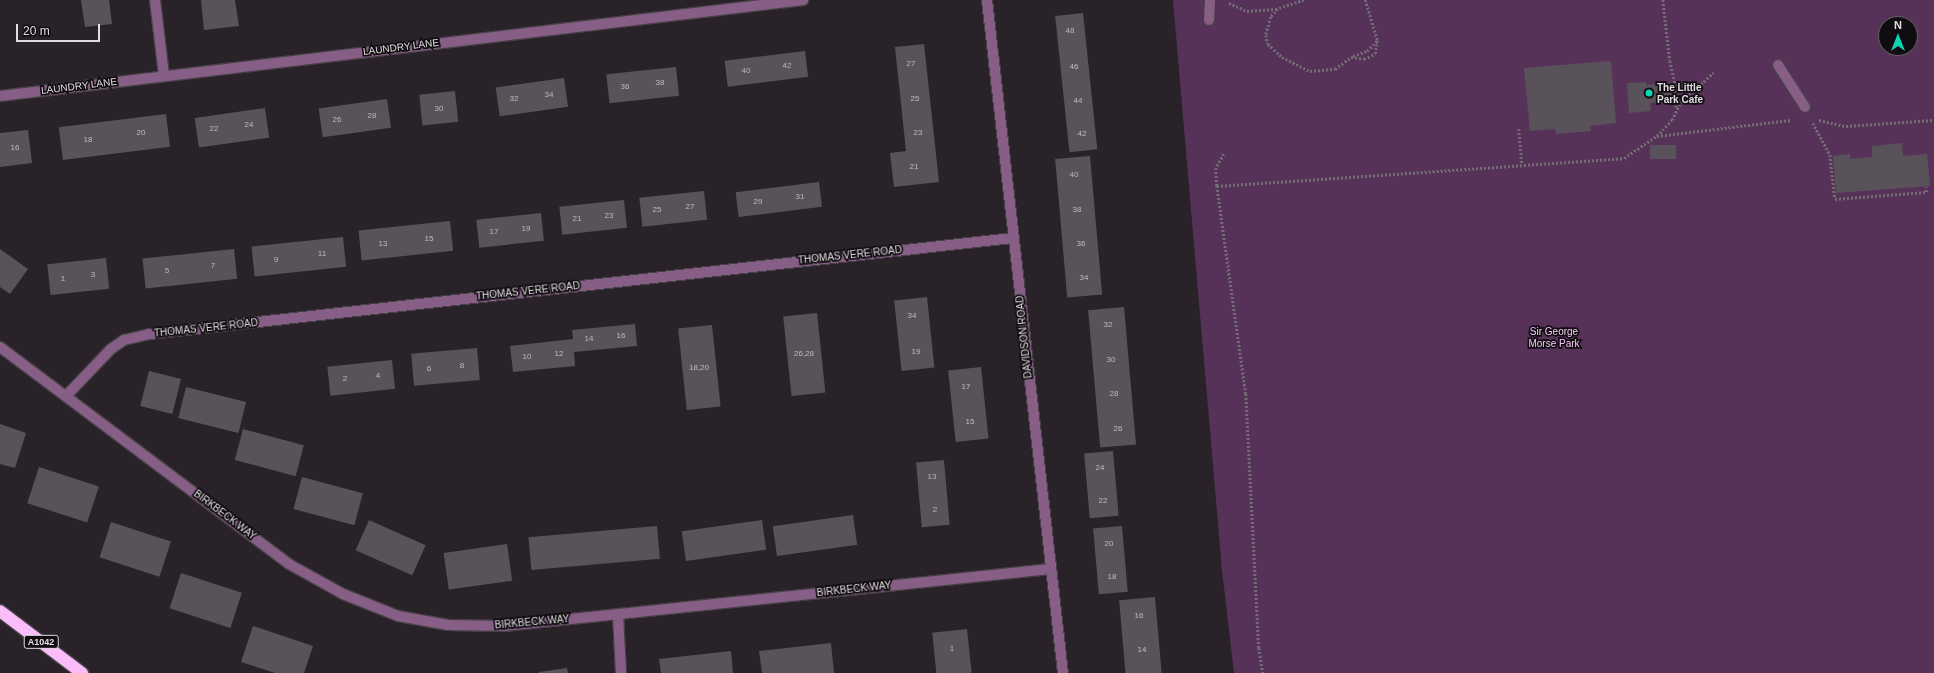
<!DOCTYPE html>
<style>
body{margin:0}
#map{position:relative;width:1934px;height:673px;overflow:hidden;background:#292229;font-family:Arial,sans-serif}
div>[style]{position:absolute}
.green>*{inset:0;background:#573258}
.building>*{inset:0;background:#5a525a;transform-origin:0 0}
.path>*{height:2.5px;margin-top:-1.25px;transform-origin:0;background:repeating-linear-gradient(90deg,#746e74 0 2px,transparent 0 4px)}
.roads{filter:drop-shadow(1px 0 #464046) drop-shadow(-1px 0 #464046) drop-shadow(0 1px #464046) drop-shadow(0 -1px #464046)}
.minor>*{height:10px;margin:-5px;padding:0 5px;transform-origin:5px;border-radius:5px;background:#865e86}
.highway>*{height:12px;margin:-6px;padding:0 6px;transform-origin:6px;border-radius:6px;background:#fabdfa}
.dots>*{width:11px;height:11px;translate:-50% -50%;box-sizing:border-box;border:2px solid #100d10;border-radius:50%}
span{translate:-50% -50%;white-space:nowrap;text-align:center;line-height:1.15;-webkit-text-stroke:3.5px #100d10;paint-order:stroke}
.number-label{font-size:8px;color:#bfbabf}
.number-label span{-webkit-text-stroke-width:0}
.shield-label span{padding:1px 3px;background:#100d10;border:1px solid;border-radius:3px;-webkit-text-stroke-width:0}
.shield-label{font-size:9px;color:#e1dce1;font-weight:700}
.street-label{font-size:10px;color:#e1dce1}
.poi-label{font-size:10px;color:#e1dce1;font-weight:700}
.left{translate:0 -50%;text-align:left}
.park-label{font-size:10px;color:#f9c6f9}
.north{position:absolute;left:1878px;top:16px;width:40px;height:40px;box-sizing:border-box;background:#100d10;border:1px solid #646064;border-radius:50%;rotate:0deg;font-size:11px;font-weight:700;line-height:16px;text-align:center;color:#e1dce1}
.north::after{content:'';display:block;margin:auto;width:14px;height:18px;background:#0cd5b5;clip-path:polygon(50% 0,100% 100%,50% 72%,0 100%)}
.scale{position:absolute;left:16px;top:24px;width:84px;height:18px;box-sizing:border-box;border:2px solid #e1dce1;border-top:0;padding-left:5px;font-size:12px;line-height:14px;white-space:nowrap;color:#e1dce1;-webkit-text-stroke:3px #100d10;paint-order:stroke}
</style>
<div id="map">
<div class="green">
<i style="clip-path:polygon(evenodd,1173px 0,1934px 0,1934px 673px,1234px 673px,1222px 570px,1173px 0,1886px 24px,1910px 24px,1910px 48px,1886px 48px,1886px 24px)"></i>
</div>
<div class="building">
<i style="clip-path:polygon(81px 0,109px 0,112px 24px,85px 27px)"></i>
<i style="clip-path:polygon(201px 0,235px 0,239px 26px,204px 30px)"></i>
<i style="left:1083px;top:13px;width:137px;height:28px;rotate:84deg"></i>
<i style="clip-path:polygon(924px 44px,939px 182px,894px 187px,890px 153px,906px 151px,895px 47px)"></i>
<i style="left:805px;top:51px;width:26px;height:81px;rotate:83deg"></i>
<i style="clip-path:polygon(1611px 61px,1616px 123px,1590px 126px,1591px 131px,1556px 134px,1555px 129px,1530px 131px,1524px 68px)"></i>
<i style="left:676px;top:67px;width:29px;height:70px;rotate:84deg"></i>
<i style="left:564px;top:78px;width:29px;height:69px;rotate:82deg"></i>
<i style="clip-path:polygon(1646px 82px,1646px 85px,1670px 83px,1671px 101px,1650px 103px,1651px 111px,1629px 113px,1627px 83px)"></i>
<i style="left:455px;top:91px;width:31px;height:36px;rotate:84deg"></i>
<i style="left:387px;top:99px;width:29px;height:69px;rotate:82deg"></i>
<i style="left:265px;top:108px;width:30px;height:71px;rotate:82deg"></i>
<i style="left:166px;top:114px;width:33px;height:108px;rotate:83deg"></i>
<i style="clip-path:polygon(28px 130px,32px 163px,0 167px,0 133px)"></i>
<i style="clip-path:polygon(1902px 143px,1903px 156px,1927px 154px,1930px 186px,1836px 193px,1833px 156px,1850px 154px,1850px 159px,1872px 157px,1872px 146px)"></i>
<i style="left:1676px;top:145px;width:14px;height:26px;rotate:90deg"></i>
<i style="left:1090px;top:156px;width:139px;height:35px;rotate:85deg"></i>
<i style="left:819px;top:182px;width:25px;height:84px;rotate:83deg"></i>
<i style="left:704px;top:191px;width:29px;height:65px;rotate:84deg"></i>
<i style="left:624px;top:200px;width:28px;height:65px;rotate:84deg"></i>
<i style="left:541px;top:213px;width:28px;height:65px;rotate:84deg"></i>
<i style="left:450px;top:221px;width:30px;height:92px;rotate:84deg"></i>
<i style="left:343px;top:237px;width:30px;height:92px;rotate:84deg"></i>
<i style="clip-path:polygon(0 249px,28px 269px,10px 294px,0 287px)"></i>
<i style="left:234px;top:249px;width:30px;height:92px;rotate:84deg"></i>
<i style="left:106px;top:258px;width:31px;height:59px;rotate:84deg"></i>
<i style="left:927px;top:297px;width:71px;height:33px;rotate:84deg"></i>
<i style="left:1124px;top:307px;width:138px;height:36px;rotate:85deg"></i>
<i style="left:817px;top:313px;width:80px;height:34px;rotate:84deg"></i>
<i style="clip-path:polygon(635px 324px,637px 346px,574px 352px,575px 366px,513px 372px,510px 346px,573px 339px,572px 330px)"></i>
<i style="left:712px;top:325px;width:82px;height:34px;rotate:84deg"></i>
<i style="left:477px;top:348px;width:32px;height:66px;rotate:85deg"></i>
<i style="left:392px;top:360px;width:29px;height:65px;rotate:84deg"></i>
<i style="left:981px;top:367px;width:72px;height:33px;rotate:84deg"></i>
<i style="left:149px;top:371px;width:33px;height:36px;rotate:14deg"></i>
<i style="left:186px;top:387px;width:62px;height:32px;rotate:14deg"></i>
<i style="clip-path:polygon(0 424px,26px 433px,15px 468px,0 464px)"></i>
<i style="left:243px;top:429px;width:63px;height:32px;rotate:15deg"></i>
<i style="left:1113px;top:451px;width:65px;height:29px;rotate:85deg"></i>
<i style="left:944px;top:460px;width:65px;height:28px;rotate:85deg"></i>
<i style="left:39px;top:467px;width:63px;height:38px;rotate:18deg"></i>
<i style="left:302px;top:477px;width:63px;height:33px;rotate:15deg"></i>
<i style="left:853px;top:515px;width:30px;height:81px;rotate:82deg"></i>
<i style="left:369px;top:520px;width:62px;height:33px;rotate:24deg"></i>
<i style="left:762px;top:520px;width:30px;height:81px;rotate:82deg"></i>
<i style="left:111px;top:522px;width:63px;height:37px;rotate:18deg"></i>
<i style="left:657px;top:526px;width:33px;height:129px;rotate:85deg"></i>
<i style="left:1122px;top:526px;width:66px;height:29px;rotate:85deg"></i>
<i style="left:507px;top:544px;width:37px;height:64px;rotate:82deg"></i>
<i style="left:181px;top:573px;width:64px;height:37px;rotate:18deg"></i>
<i style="left:1155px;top:597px;width:76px;height:36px;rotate:85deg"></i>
<i style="clip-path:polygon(253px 626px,313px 646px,304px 673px,275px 673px,241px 662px)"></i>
<i style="left:967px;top:629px;width:44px;height:35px;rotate:84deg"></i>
<i style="clip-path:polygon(831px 643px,834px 673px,762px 673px,759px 651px)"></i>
<i style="clip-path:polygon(731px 651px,733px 673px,661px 673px,659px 659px)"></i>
<i style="clip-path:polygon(567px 668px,568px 673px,539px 673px,539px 672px)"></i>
</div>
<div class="path">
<i style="left:1304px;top:0;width:28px;rotate:161deg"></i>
<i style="left:1278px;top:9px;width:11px;rotate:131deg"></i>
<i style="left:1271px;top:17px;width:19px;rotate:106deg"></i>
<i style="left:1266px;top:35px;width:9px;rotate:77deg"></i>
<i style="left:1268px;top:44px;width:19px;rotate:43deg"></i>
<i style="left:1282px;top:57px;width:31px;rotate:27deg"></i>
<i style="left:1310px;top:71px;width:25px;rotate:-5deg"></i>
<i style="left:1335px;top:69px;width:20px;rotate:-37deg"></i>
<i style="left:1351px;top:57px;width:13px;rotate:9deg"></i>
<i style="left:1364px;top:59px;width:12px;rotate:-24deg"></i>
<i style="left:1375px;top:54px;width:14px;rotate:-82deg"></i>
<i style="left:1377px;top:40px;width:42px;rotate:-106.7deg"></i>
<i style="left:1663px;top:0;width:61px;rotate:83.5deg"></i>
<i style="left:1670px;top:61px;width:26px;rotate:77deg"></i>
<i style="left:1676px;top:86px;width:21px;rotate:90deg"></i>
<i style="left:1229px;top:3px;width:20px;rotate:24deg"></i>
<i style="left:1247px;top:11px;width:31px;rotate:-4deg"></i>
<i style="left:1353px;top:56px;width:15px;rotate:-20deg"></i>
<i style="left:1367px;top:51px;width:14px;rotate:-45deg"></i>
<i style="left:1819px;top:120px;width:28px;rotate:13deg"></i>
<i style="left:1846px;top:126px;width:88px;rotate:-3.9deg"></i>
<i style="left:1813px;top:123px;width:36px;rotate:62deg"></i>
<i style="left:1830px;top:155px;width:44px;rotate:83.5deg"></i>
<i style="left:1835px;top:199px;width:91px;rotate:-4.4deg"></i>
<i style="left:1926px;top:192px;width:5px;rotate:-90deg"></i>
<i style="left:1519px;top:129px;width:36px;rotate:85deg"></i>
<i style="left:1657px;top:136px;width:22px;rotate:-47deg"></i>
<i style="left:1672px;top:120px;width:19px;rotate:-65deg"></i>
<i style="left:1680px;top:103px;width:45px;rotate:-42.3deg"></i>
<i style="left:1224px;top:154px;width:16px;rotate:120deg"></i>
<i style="left:1216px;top:168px;width:18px;rotate:87deg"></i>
<i style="left:1217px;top:186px;width:210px;rotate:82.1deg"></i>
<i style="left:1246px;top:394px;width:254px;rotate:87.1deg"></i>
<i style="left:1259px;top:648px;width:25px;rotate:81deg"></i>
<i style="left:1217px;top:186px;width:408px;rotate:-3.9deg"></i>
<i style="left:1624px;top:158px;width:40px;rotate:-34deg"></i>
<i style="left:1657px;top:136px;width:135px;rotate:-6.8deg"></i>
</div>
<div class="roads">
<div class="minor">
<i style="left:155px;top:0;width:76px;rotate:83.2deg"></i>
<i style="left:987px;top:0;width:677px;rotate:83.56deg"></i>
<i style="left:1209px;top:20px;width:20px;rotate:-87deg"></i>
<i style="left:1778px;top:65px;width:50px;rotate:57.3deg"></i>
<i style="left:0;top:96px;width:809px;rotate:-6.82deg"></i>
<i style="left:0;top:347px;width:361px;rotate:36.9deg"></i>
<i style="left:289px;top:564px;width:62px;rotate:29.1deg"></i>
<i style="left:343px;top:594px;width:59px;rotate:21.8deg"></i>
<i style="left:398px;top:616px;width:51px;rotate:10.2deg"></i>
<i style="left:448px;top:625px;width:56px;rotate:1deg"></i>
<i style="left:504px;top:626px;width:549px;rotate:-5.96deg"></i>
<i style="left:67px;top:395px;width:64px;rotate:-46.3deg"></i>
<i style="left:111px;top:349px;width:16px;rotate:-35deg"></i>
<i style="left:124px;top:340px;width:27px;rotate:-13deg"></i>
<i style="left:150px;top:334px;width:868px;rotate:-6.35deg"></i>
<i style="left:618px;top:614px;width:59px;rotate:87.1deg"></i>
</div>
<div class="highway">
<i style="left:0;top:611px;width:103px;rotate:37.1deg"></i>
</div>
</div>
<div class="dots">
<i style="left:1649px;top:93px;background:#0cd5b5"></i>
</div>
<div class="number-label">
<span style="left:1070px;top:31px">48</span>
<span style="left:911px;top:64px">27</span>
<span style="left:787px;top:66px">42</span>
<span style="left:1074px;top:67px">46</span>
<span style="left:746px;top:71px">40</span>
<span style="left:660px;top:83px">38</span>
<span style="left:625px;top:87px">36</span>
<span style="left:549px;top:95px">34</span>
<span style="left:514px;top:99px">32</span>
<span style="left:915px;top:99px">25</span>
<span style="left:1078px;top:101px">44</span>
<span style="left:439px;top:109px">30</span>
<span style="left:372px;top:116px">28</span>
<span style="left:337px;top:120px">26</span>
<span style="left:249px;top:125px">24</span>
<span style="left:214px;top:129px">22</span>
<span style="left:141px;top:133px">20</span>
<span style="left:918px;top:133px">23</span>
<span style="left:1082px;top:134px">42</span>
<span style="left:88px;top:140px">18</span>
<span style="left:15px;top:148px">16</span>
<span style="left:914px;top:167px">21</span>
<span style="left:1074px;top:175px">40</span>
<span style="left:800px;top:197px">31</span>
<span style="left:758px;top:202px">29</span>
<span style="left:690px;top:207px">27</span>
<span style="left:657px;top:210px">25</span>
<span style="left:1077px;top:210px">38</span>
<span style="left:609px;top:216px">23</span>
<span style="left:577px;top:219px">21</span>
<span style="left:526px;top:229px">19</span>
<span style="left:494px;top:232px">17</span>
<span style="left:429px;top:239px">15</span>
<span style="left:383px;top:244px">13</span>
<span style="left:1081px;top:244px">36</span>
<span style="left:322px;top:254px">11</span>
<span style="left:276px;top:260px">9</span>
<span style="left:213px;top:266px">7</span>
<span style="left:167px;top:271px">5</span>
<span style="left:93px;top:275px">3</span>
<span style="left:1084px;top:278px">34</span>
<span style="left:63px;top:279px">1</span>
<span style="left:912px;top:316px">34</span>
<span style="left:1108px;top:325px">32</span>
<span style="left:621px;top:336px">16</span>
<span style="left:589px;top:339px">14</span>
<span style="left:916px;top:352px">19</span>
<span style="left:559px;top:354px">12</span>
<span style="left:804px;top:354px">26,28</span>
<span style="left:527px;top:357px">10</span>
<span style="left:1111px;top:360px">30</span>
<span style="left:462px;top:366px">8</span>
<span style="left:699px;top:368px">18,20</span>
<span style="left:429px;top:369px">6</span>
<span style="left:378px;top:376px">4</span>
<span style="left:345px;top:379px">2</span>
<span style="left:966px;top:387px">17</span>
<span style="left:1114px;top:394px">28</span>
<span style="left:970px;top:422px">15</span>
<span style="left:1118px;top:429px">26</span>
<span style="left:1100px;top:468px">24</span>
<span style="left:932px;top:477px">13</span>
<span style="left:1103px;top:501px">22</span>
<span style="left:935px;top:510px">2</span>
<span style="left:1109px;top:544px">20</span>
<span style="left:1112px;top:577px">18</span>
<span style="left:1139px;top:616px">16</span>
<span style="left:952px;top:649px">1</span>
<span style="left:1142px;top:650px">14</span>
</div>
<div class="shield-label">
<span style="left:41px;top:642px">A1042</span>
</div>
<div class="street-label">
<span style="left:401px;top:47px;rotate:-7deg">LAUNDRY LANE</span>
<span style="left:79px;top:86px;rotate:-7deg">LAUNDRY LANE</span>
<span style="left:850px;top:255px;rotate:-6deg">THOMAS VERE ROAD</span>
<span style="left:528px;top:291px;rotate:-6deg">THOMAS VERE ROAD</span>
<span style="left:206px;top:328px;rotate:-6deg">THOMAS VERE ROAD</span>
<span style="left:1024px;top:337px;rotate:-96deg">DAVIDSON ROAD</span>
<span style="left:225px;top:515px;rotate:37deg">BIRKBECK WAY</span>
<span style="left:854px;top:589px;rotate:-6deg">BIRKBECK WAY</span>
<span style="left:532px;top:622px;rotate:-5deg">BIRKBECK WAY</span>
</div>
<div class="poi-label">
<span class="left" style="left:1657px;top:93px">The Little<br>Park Cafe</span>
</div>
<div class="park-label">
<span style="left:1554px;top:337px">Sir George<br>Morse Park</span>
</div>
<div class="north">N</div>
<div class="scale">20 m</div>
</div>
